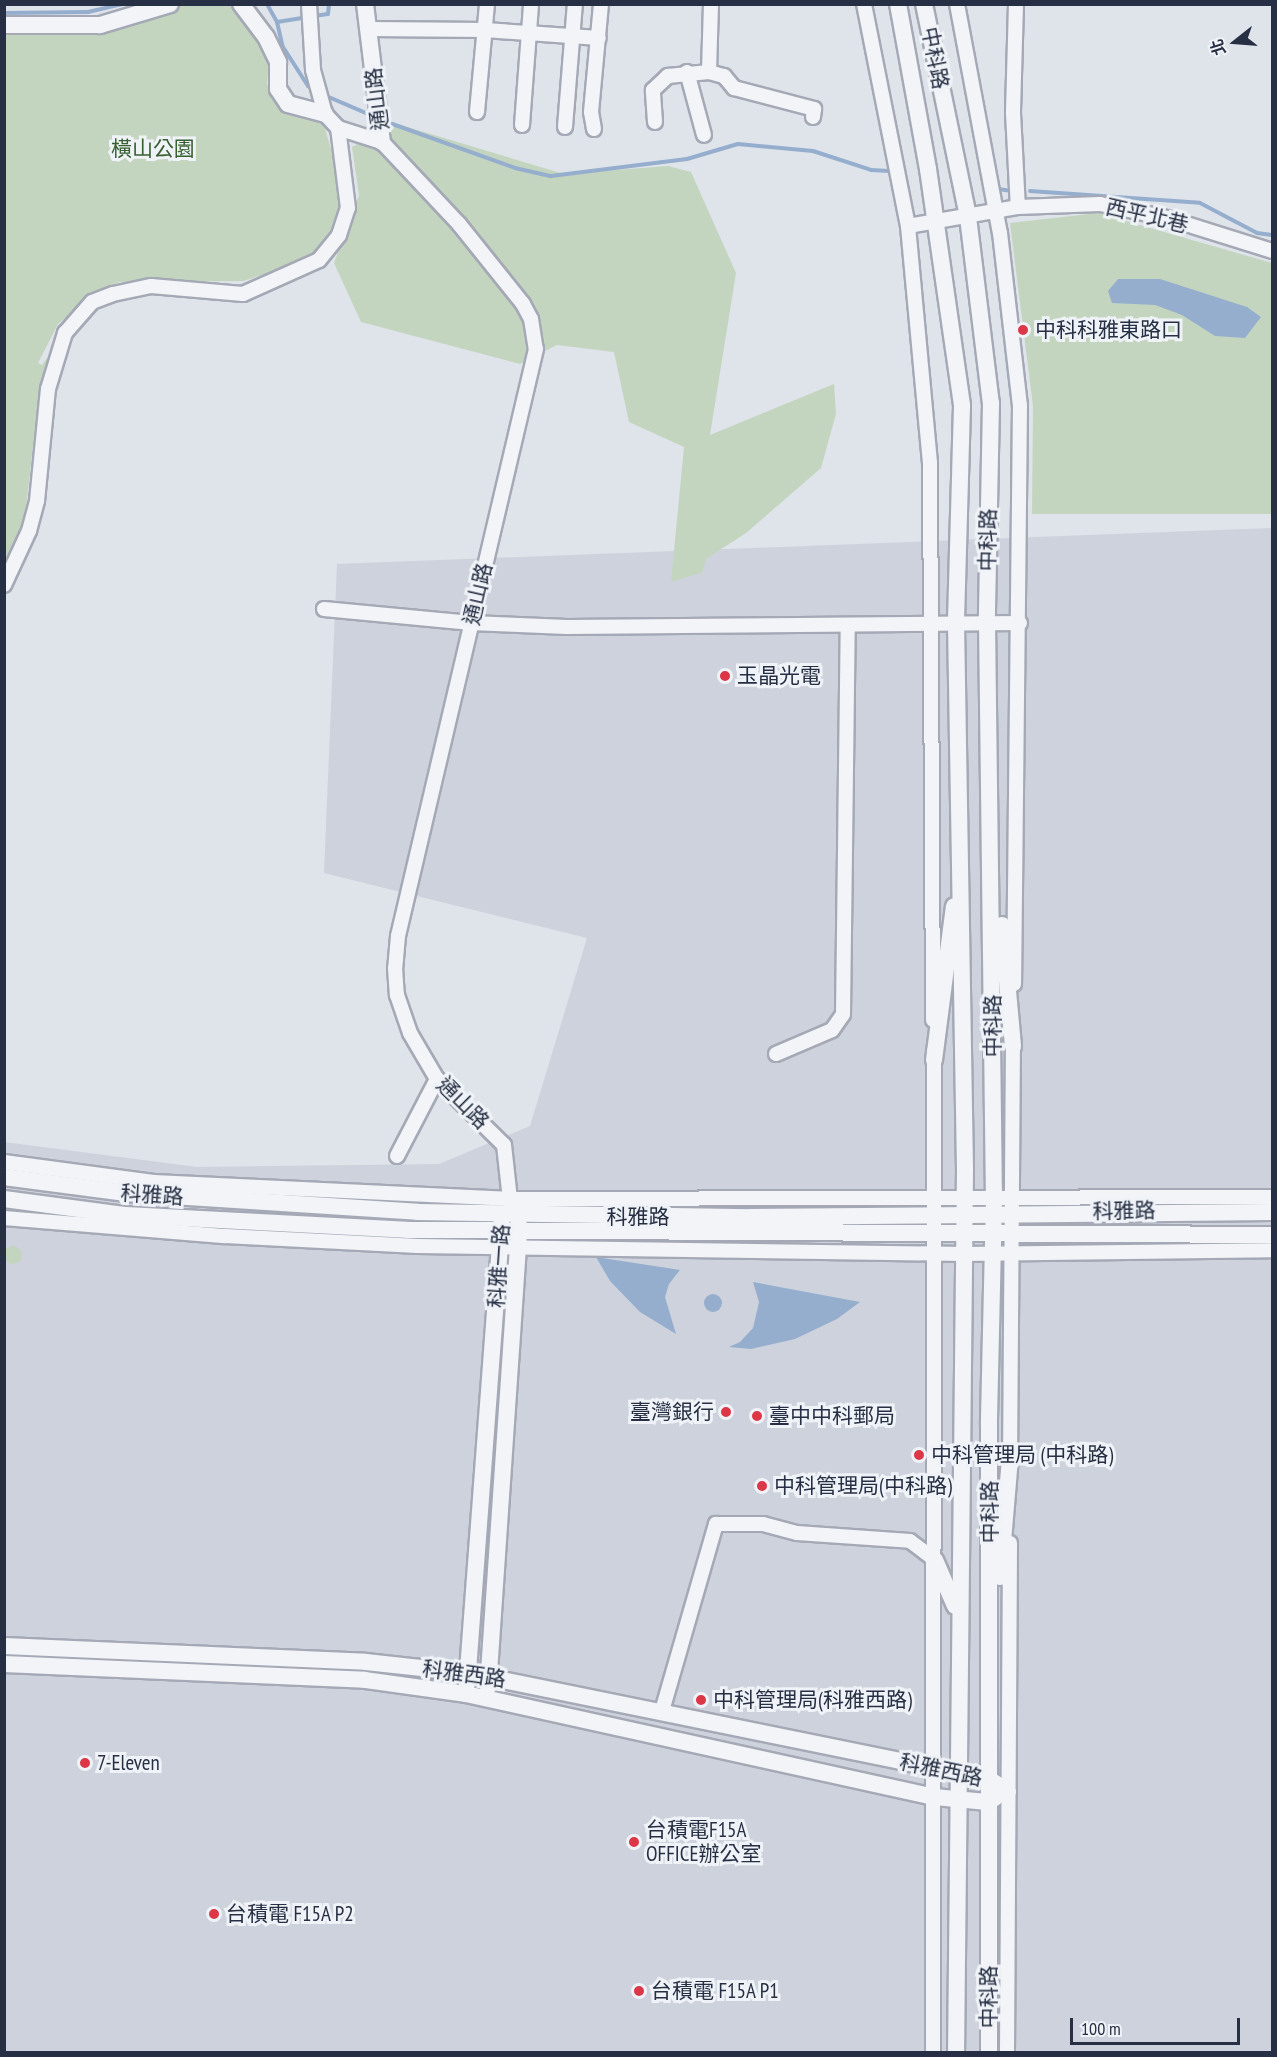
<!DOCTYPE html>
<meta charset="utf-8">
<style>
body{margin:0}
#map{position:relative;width:1277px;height:2057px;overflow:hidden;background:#dfe3ea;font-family:"PT Sans Narrow","Noto Sans TC",sans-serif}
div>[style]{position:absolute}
.built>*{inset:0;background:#cdd2dc}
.green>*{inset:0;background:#c4d5bf}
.round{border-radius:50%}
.water>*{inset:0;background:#96aece}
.stream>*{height:4px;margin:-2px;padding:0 2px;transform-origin:2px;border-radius:2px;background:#96aece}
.roads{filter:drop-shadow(2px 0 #a4a9b5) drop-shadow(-2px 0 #a4a9b5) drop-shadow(0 2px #a4a9b5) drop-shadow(0 -2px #a4a9b5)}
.minor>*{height:14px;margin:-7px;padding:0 7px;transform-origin:7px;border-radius:7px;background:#f2f4f8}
.tertiary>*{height:16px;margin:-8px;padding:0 8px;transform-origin:8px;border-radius:8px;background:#f2f4f8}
.dots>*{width:16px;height:16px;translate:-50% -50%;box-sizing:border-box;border:3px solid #eff2f7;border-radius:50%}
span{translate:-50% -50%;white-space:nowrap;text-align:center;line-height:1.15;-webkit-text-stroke:6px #eff2f7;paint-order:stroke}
.street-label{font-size:21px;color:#262f43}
.park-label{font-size:21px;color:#386132}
.poi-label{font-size:21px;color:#262f43}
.left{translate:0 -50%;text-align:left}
.right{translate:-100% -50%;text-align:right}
.frame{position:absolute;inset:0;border:6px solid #262f43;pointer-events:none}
.north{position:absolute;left:1205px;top:12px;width:60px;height:60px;-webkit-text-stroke:4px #eff2f7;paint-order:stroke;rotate:253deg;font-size:16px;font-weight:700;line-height:24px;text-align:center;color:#262f43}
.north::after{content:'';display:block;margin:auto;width:21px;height:27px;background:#262f43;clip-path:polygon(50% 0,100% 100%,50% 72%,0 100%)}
.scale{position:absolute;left:1070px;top:2018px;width:170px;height:27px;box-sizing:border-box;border:3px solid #262f43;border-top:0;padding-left:8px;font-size:18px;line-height:21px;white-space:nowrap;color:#262f43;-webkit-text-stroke:4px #eff2f7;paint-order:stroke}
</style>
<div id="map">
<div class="built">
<i style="clip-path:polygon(1272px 528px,1272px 2052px,5px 2052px,4px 1142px,197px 1167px,439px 1164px,530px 1126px,587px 938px,324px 873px,337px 564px)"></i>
</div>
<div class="green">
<i style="clip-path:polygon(181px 5px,234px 5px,263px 46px,269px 61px,267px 84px,284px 106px,322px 118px,348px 208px,310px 256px,285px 268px,243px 281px,120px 282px,98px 290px,58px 324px,38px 363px,42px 365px,65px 333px,35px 428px,23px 535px,5px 573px,5px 34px,108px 28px)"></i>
<i style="clip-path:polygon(394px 123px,564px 174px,668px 166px,691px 172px,736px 273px,710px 435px,834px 384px,836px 414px,821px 468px,746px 533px,706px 559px,703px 572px,671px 582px,684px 447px,629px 422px,614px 352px,557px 345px,520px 364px,361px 322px,334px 263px,359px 195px,352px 147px)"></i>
<i style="clip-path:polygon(1098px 213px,1272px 263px,1272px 514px,1032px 514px,1033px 406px,1010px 223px)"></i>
<i class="round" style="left:4px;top:1246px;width:18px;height:18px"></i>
</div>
<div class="water">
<i style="clip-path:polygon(1118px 279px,1160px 279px,1247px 307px,1261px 317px,1245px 338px,1215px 336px,1182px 315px,1155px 305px,1112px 303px,1108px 291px)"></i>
<i style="clip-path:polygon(596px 1257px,680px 1270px,669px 1284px,665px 1297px,676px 1334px,640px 1312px,610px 1281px)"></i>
<i style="clip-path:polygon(753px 1282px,860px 1302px,837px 1319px,795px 1339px,751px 1349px,729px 1347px,740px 1342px,753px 1328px,759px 1302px)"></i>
<i class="round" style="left:704px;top:1294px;width:18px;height:18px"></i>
</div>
<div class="stream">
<i style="left:267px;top:4px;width:21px;rotate:61deg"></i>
<i style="left:277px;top:22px;width:30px;rotate:-9deg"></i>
<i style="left:4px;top:13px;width:84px;rotate:-0.7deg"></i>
<i style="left:88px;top:12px;width:36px;rotate:-13deg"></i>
<i style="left:314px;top:16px;width:14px;rotate:-8deg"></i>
<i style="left:328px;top:14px;width:10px;rotate:-84deg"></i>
<i style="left:277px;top:22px;width:26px;rotate:77deg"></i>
<i style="left:283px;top:47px;width:46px;rotate:57.3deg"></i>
<i style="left:308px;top:86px;width:8px;rotate:30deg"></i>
<i style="left:324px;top:95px;width:56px;rotate:23.3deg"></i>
<i style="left:384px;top:121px;width:139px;rotate:19.7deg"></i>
<i style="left:515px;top:168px;width:37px;rotate:13deg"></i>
<i style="left:551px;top:176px;width:137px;rotate:-7.1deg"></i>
<i style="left:687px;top:159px;width:53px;rotate:-16.4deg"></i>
<i style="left:738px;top:144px;width:75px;rotate:5.3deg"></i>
<i style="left:813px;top:151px;width:61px;rotate:18.1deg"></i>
<i style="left:871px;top:170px;width:18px;rotate:3deg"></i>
<i style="left:998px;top:189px;width:14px;rotate:8deg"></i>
<i style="left:1030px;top:191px;width:170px;rotate:4deg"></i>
<i style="left:1200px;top:203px;width:64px;rotate:27.8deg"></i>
<i style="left:1257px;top:233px;width:15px;rotate:8deg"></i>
</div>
<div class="roads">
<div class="minor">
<i style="left:309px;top:4px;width:66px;rotate:86.5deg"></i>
<i style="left:313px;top:70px;width:46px;rotate:74.7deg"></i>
<i style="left:325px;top:114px;width:19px;rotate:47deg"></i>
<i style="left:338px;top:128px;width:46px;rotate:17.7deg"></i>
<i style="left:382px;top:142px;width:112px;rotate:46.8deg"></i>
<i style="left:459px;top:224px;width:102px;rotate:51.3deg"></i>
<i style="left:523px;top:304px;width:17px;rotate:62deg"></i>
<i style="left:531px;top:319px;width:30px;rotate:81deg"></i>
<i style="left:536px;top:349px;width:603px;rotate:103.23deg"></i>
<i style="left:398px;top:936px;width:32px;rotate:95deg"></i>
<i style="left:395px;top:968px;width:27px;rotate:86deg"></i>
<i style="left:397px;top:995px;width:40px;rotate:71.1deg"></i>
<i style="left:410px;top:1033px;width:53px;rotate:59.6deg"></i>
<i style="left:437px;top:1079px;width:94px;rotate:44.6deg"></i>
<i style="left:504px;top:1145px;width:54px;rotate:83.7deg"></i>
<i style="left:711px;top:4px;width:68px;rotate:91.7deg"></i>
<i style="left:709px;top:72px;width:16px;rotate:15deg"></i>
<i style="left:724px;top:76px;width:16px;rotate:50deg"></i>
<i style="left:734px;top:88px;width:83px;rotate:14.7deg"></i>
<i style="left:814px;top:109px;width:8px;rotate:97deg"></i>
<i style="left:864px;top:4px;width:226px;rotate:78.8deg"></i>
<i style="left:908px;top:226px;width:238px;rotate:84.7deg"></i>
<i style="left:930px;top:463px;width:557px;rotate:89.69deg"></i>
<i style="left:957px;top:4px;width:233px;rotate:79.4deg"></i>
<i style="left:1000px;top:233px;width:173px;rotate:83.4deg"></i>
<i style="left:1020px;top:405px;width:579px;rotate:90.59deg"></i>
<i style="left:1016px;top:4px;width:109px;rotate:91.6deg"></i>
<i style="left:1013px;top:113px;width:94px;rotate:87deg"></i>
<i style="left:370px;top:29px;width:115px;rotate:0.5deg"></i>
<i style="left:485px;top:30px;width:114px;rotate:4deg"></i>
<i style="left:687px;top:72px;width:65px;rotate:74.9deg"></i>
<i style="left:477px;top:112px;width:108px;rotate:-84.7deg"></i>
<i style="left:655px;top:122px;width:32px;rotate:-94deg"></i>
<i style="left:653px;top:90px;width:21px;rotate:-43deg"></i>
<i style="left:668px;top:76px;width:41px;rotate:-5.6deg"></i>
<i style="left:522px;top:125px;width:121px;rotate:-85.7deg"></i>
<i style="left:565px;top:127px;width:123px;rotate:-85.4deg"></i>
<i style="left:594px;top:129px;width:17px;rotate:-100deg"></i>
<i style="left:591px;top:112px;width:108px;rotate:-84.7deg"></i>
<i style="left:908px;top:226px;width:112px;rotate:-9.8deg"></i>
<i style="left:1018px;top:207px;width:82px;rotate:-2.1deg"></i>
<i style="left:1100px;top:204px;width:68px;rotate:11.8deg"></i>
<i style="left:1167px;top:218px;width:110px;rotate:17.4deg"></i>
<i style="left:4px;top:585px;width:60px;rotate:-65.2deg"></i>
<i style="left:29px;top:531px;width:31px;rotate:-75deg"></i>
<i style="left:37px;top:501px;width:113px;rotate:-84.4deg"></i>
<i style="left:48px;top:389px;width:59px;rotate:-73.1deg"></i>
<i style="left:65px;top:333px;width:41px;rotate:-48.9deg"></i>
<i style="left:92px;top:302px;width:22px;rotate:-21deg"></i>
<i style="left:113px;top:294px;width:39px;rotate:-12deg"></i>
<i style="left:151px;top:286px;width:92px;rotate:5deg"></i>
<i style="left:243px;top:294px;width:83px;rotate:-24.1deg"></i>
<i style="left:319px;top:260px;width:32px;rotate:-51deg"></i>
<i style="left:339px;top:235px;width:28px;rotate:-72deg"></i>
<i style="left:348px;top:208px;width:81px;rotate:-97.1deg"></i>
<i style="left:324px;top:609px;width:148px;rotate:5.4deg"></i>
<i style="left:471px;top:623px;width:96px;rotate:2.4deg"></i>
<i style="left:567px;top:627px;width:453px;rotate:-0.5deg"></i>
<i style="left:776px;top:1054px;width:61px;rotate:-23.2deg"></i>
<i style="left:832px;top:1030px;width:19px;rotate:-55deg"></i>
<i style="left:843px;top:1014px;width:389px;rotate:-89.3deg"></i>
<i style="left:397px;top:1156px;width:87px;rotate:-62.5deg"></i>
<i style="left:4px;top:1162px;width:151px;rotate:7.6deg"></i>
<i style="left:154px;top:1182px;width:356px;rotate:2.7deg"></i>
<i style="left:510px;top:1199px;width:762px;rotate:-0.15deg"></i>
<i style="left:4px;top:1218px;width:222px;rotate:4.7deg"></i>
<i style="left:225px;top:1236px;width:193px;rotate:3deg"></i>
<i style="left:418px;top:1246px;width:545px;rotate:0.84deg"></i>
<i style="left:963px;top:1254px;width:309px;rotate:-0.7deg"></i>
<i style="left:1010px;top:1467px;width:431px;rotate:-89.6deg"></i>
<i style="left:662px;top:1711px;width:195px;rotate:-73.9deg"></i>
<i style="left:716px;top:1524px;width:47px"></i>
<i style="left:763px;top:1524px;width:35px;rotate:15deg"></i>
<i style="left:797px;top:1533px;width:113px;rotate:4deg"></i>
<i style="left:910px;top:1541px;width:31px;rotate:37deg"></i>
<i style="left:933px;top:2052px;width:1001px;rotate:-89.94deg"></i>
<i style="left:1007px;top:2052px;width:509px;rotate:-89.66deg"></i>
</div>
<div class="tertiary">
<i style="left:241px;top:4px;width:41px;rotate:52.9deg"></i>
<i style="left:266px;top:37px;width:28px;rotate:64deg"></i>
<i style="left:278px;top:62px;width:27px;rotate:90deg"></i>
<i style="left:278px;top:89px;width:18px;rotate:56deg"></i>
<i style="left:288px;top:104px;width:38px;rotate:15deg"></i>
<i style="left:365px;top:4px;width:139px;rotate:83deg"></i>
<i style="left:898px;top:4px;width:168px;rotate:79.7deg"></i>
<i style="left:928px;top:169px;width:239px;rotate:81.8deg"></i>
<i style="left:962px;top:406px;width:216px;rotate:91.6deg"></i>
<i style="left:956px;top:622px;width:547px;rotate:89.06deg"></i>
<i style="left:965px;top:1169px;width:883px;rotate:90.58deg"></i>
<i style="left:924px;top:4px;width:217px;rotate:78.3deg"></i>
<i style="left:968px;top:217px;width:187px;rotate:83deg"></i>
<i style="left:991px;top:403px;width:218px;rotate:91.1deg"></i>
<i style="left:987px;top:621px;width:578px;rotate:89.31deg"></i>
<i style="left:994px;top:1199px;width:226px;rotate:91.3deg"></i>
<i style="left:989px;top:1425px;width:627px;rotate:90deg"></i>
<i style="left:4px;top:25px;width:96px"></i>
<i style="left:100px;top:25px;width:73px;rotate:-16.7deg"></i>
<i style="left:1002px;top:925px;width:122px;rotate:84.8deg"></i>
<i style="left:934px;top:1060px;width:155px;rotate:-82.6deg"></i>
<i style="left:4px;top:1177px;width:123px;rotate:7.5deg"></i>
<i style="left:126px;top:1193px;width:292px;rotate:3.7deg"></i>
<i style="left:417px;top:1212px;width:334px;rotate:0.9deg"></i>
<i style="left:751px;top:1217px;width:521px;rotate:-0.55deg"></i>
<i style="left:4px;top:1199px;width:121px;rotate:7.6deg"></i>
<i style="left:124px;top:1215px;width:284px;rotate:3deg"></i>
<i style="left:408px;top:1230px;width:864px;rotate:0.33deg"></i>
<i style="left:935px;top:1560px;width:50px;rotate:66.5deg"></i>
<i style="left:1000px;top:1577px;width:118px;rotate:-85.2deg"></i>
<i style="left:4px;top:1646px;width:362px;rotate:2.5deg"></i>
<i style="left:366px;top:1662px;width:103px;rotate:6.2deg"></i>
<i style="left:468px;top:1673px;width:532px;rotate:11.5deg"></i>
<i style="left:989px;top:1779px;width:23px;rotate:34deg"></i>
<i style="left:4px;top:1664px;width:361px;rotate:2.5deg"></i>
<i style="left:365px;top:1680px;width:102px;rotate:7.9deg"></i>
<i style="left:466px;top:1694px;width:480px;rotate:12.4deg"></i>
<i style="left:935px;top:1797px;width:52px;rotate:5.5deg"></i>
<i style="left:987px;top:1802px;width:9px;rotate:-27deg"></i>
<i style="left:467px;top:1684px;width:463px;rotate:-85.7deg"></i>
<i style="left:488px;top:1687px;width:456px;rotate:-86.1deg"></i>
<i style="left:519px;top:1232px;width:19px;rotate:-93deg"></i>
<i style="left:518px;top:1213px;width:16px;rotate:-120deg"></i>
</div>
</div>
<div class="dots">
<i style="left:1023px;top:330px;background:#dd3647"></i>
<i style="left:725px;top:676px;background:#dd3647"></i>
<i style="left:726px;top:1412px;background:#dd3647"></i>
<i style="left:757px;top:1416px;background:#dd3647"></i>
<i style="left:919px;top:1455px;background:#dd3647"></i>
<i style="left:762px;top:1486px;background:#dd3647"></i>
<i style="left:701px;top:1700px;background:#dd3647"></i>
<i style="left:85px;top:1763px;background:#dd3647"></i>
<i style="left:634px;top:1842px;background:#dd3647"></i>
<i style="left:214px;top:1914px;background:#dd3647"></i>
<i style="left:639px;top:1991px;background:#dd3647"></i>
</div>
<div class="street-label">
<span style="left:935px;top:58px;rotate:79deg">中科路</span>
<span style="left:377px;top:99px;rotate:-97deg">通山路</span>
<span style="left:1147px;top:216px;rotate:13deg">西平北巷</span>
<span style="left:988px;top:540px;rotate:-89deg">中科路</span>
<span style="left:478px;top:594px;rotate:-77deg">通山路</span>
<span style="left:993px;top:1026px;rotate:-90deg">中科路</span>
<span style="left:463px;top:1103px;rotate:45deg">通山路</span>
<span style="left:152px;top:1195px;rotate:4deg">科雅路</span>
<span style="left:1124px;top:1211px;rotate:-1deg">科雅路</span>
<span style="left:638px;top:1217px">科雅路</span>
<span style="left:499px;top:1266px;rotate:-86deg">科雅一路</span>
<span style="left:990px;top:1512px;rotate:-90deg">中科路</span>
<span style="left:464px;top:1674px;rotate:8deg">科雅西路</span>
<span style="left:941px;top:1770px;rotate:12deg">科雅西路</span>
<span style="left:989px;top:1997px;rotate:-90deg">中科路</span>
</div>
<div class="park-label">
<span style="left:153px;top:149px">橫山公園</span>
</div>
<div class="poi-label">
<span class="left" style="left:1035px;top:330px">中科科雅東路口</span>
<span class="left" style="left:737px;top:676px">玉晶光電</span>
<span class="right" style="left:714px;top:1412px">臺灣銀行</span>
<span class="left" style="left:769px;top:1416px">臺中中科郵局</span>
<span class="left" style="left:931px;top:1455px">中科管理局 (中科路)</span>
<span class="left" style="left:774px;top:1486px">中科管理局(中科路)</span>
<span class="left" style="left:713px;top:1700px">中科管理局(科雅西路)</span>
<span class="left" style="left:97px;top:1763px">7-Eleven</span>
<span class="left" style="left:646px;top:1842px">台積電F15A<br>OFFICE辦公室</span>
<span class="left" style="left:226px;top:1914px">台積電 F15A P2</span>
<span class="left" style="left:651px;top:1991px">台積電 F15A P1</span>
</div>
<div class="frame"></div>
<div class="north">北</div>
<div class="scale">100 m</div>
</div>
